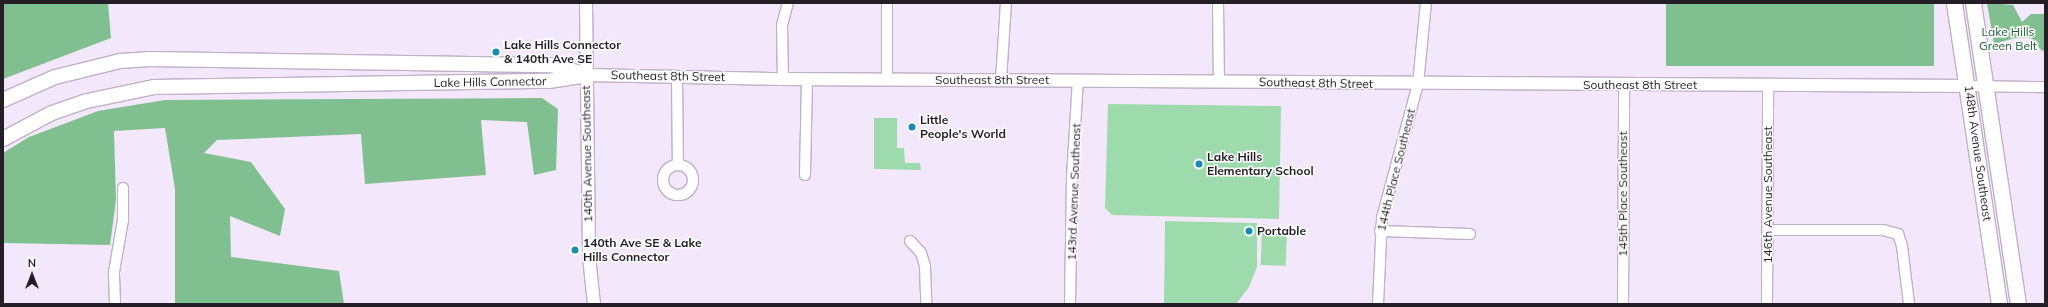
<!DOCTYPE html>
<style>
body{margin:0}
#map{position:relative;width:2048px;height:307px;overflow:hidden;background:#f3e7fb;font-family:Mulish,sans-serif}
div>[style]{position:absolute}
.green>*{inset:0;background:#9ddbac;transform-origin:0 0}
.forest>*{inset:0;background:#80bf90;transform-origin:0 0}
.roads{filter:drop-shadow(1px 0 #bfb0c8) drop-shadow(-1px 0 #bfb0c8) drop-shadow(0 1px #bfb0c8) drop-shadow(0 -1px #bfb0c8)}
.minor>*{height:10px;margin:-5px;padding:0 5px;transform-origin:5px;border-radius:5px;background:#fff}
.minor>.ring{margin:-5px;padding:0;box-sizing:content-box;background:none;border:10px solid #fff;border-radius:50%}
.tertiary>*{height:12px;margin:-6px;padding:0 6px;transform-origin:6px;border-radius:6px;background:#fff}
.secondary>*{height:14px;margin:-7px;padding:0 7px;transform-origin:7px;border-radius:7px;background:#fff}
.primary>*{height:15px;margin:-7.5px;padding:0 7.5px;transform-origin:7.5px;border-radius:7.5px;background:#fff}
.dots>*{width:11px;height:11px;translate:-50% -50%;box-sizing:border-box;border:2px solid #fff;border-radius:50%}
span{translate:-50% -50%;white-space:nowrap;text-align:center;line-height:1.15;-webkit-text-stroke:3px #fff;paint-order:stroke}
.park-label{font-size:12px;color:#1c6135}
.poi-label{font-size:12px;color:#241e27;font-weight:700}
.left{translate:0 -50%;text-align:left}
.street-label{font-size:12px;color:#241e27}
.frame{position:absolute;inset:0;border:4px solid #241e27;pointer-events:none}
.north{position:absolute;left:12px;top:255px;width:40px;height:40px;-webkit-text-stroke:3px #fff;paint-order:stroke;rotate:0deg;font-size:11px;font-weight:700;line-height:16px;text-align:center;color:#241e27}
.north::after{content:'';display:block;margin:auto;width:14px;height:18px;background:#241e27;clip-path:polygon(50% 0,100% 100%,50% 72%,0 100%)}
</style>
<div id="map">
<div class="green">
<i style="clip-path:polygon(1108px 104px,1281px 106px,1279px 219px,1112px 215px,1105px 208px)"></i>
<i style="clip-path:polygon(874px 118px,897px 118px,897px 148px,904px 148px,905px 163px,920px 163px,921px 170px,874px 169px)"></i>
<i style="clip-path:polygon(1165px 221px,1257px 223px,1257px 267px,1249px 287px,1236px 304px,1164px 304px)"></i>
<i style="left:1262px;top:228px;width:25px;height:37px;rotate:2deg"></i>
</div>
<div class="forest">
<i style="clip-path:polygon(3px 3px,108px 3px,111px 38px,3px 79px)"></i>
<i style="left:1666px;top:3px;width:268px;height:63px"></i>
<i style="clip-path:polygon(1987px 3px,2013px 5px,2022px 22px,2031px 14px,2045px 14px,2045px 50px,2042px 51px,2031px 38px,2015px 38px,1994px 44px)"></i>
<i style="clip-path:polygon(542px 98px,558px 109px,556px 170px,534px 175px,527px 122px,481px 120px,486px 175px,365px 184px,361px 134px,217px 140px,204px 153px,251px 162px,285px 209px,280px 236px,230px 216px,231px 257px,339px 271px,344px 304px,175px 304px,175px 189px,165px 128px,114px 131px,116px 200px,110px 245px,3px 243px,3px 153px,29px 137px,98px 111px,165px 100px)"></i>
</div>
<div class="roads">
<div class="minor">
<i style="left:887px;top:3px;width:76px;rotate:90deg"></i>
<i style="left:1218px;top:3px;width:79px;rotate:89.3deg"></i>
<i style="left:677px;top:76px;width:89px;rotate:89.4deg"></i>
<i style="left:783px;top:79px;width:54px;rotate:-91.1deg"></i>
<i style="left:782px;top:25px;width:23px;rotate:-75deg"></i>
<i style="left:1001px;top:80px;width:77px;rotate:-86.3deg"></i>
<i style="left:1969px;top:86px;width:76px;rotate:0.8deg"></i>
<i class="ring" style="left:663px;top:165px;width:20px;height:20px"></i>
<i style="left:805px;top:175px;width:96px;rotate:-88.8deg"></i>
<i style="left:1768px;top:230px;width:115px"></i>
<i style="left:1883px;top:230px;width:16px;rotate:15deg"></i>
<i style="left:1380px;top:231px;width:90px;rotate:1.9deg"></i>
<i style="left:1898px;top:234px;width:13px;rotate:72deg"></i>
<i style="left:1902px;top:246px;width:58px;rotate:83.1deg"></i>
<i style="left:910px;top:241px;width:16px;rotate:47deg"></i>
<i style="left:921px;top:253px;width:14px;rotate:73deg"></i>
<i style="left:925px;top:266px;width:38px;rotate:88deg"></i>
<i style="left:115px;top:304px;width:32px;rotate:-92deg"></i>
<i style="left:114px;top:272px;width:53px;rotate:-80.2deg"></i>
<i style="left:123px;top:220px;width:32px;rotate:-90deg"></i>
<i style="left:1070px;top:304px;width:127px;rotate:-89.1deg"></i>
<i style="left:1072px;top:177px;width:97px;rotate:-86.5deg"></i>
<i style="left:1378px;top:304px;width:86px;rotate:-87.3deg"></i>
<i style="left:1382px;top:218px;width:139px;rotate:-75deg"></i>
<i style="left:1418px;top:84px;width:81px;rotate:-84.4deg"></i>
<i style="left:1623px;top:304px;width:219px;rotate:-89.7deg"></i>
<i style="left:1767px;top:304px;width:218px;rotate:-89.7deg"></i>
</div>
<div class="tertiary">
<i style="left:586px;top:3px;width:254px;rotate:89.3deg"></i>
<i style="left:589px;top:257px;width:47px;rotate:83.9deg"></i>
<i style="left:586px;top:75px;width:197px;rotate:1.2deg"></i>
<i style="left:783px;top:79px;width:1186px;rotate:0.34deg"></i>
</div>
<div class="secondary">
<i style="left:3px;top:100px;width:57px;rotate:-23.9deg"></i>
<i style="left:55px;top:77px;width:67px;rotate:-13.8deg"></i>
<i style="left:120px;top:61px;width:30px;rotate:-4deg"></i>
<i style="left:150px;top:59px;width:401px;rotate:0.9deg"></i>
<i style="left:551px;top:65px;width:30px;rotate:15deg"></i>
<i style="left:3px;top:139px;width:55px;rotate:-28deg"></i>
<i style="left:52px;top:113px;width:37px;rotate:-19deg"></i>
<i style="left:87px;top:101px;width:68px;rotate:-11.8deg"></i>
<i style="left:154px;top:87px;width:395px;rotate:-0.9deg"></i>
<i style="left:549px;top:81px;width:37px;rotate:-9deg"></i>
</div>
<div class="primary">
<i style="left:1954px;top:3px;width:304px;rotate:81.5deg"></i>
<i style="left:1973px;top:3px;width:304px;rotate:81.5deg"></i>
</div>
</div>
<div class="dots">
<i style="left:496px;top:52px;background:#188cb0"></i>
<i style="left:912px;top:127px;background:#188cb0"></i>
<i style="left:1199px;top:164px;background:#188cb0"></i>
<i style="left:1249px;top:231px;background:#188cb0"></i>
<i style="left:575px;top:250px;background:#188cb0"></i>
</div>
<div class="park-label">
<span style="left:2008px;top:39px">Lake Hills<br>Green Belt</span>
</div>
<div class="poi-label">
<span class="left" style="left:504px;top:52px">Lake Hills Connector<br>&amp; 140th Ave SE</span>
<span class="left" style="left:920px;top:127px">Little<br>People's World</span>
<span class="left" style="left:1207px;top:164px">Lake Hills<br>Elementary School</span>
<span class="left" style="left:1257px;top:231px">Portable</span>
<span class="left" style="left:583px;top:250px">140th Ave SE &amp; Lake<br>Hills Connector</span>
</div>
<div class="street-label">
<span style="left:668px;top:76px;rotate:1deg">Southeast 8th Street</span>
<span style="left:992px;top:80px">Southeast 8th Street</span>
<span style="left:490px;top:82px;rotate:-1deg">Lake Hills Connector</span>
<span style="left:1316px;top:83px;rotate:1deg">Southeast 8th Street</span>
<span style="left:1640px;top:85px">Southeast 8th Street</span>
<span style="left:1978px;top:153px;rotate:82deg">148th Avenue Southeast</span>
<span style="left:587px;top:154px;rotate:-91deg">140th Avenue Southeast</span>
<span style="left:1396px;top:170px;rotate:-76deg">144th Place Southeast</span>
<span style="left:1074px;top:192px;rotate:-88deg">143rd Avenue Southeast</span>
<span style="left:1623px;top:194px;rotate:-90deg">145th Place Southeast</span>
<span style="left:1768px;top:195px;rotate:-90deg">146th Avenue Southeast</span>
</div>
<div class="frame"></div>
<div class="north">N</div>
</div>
